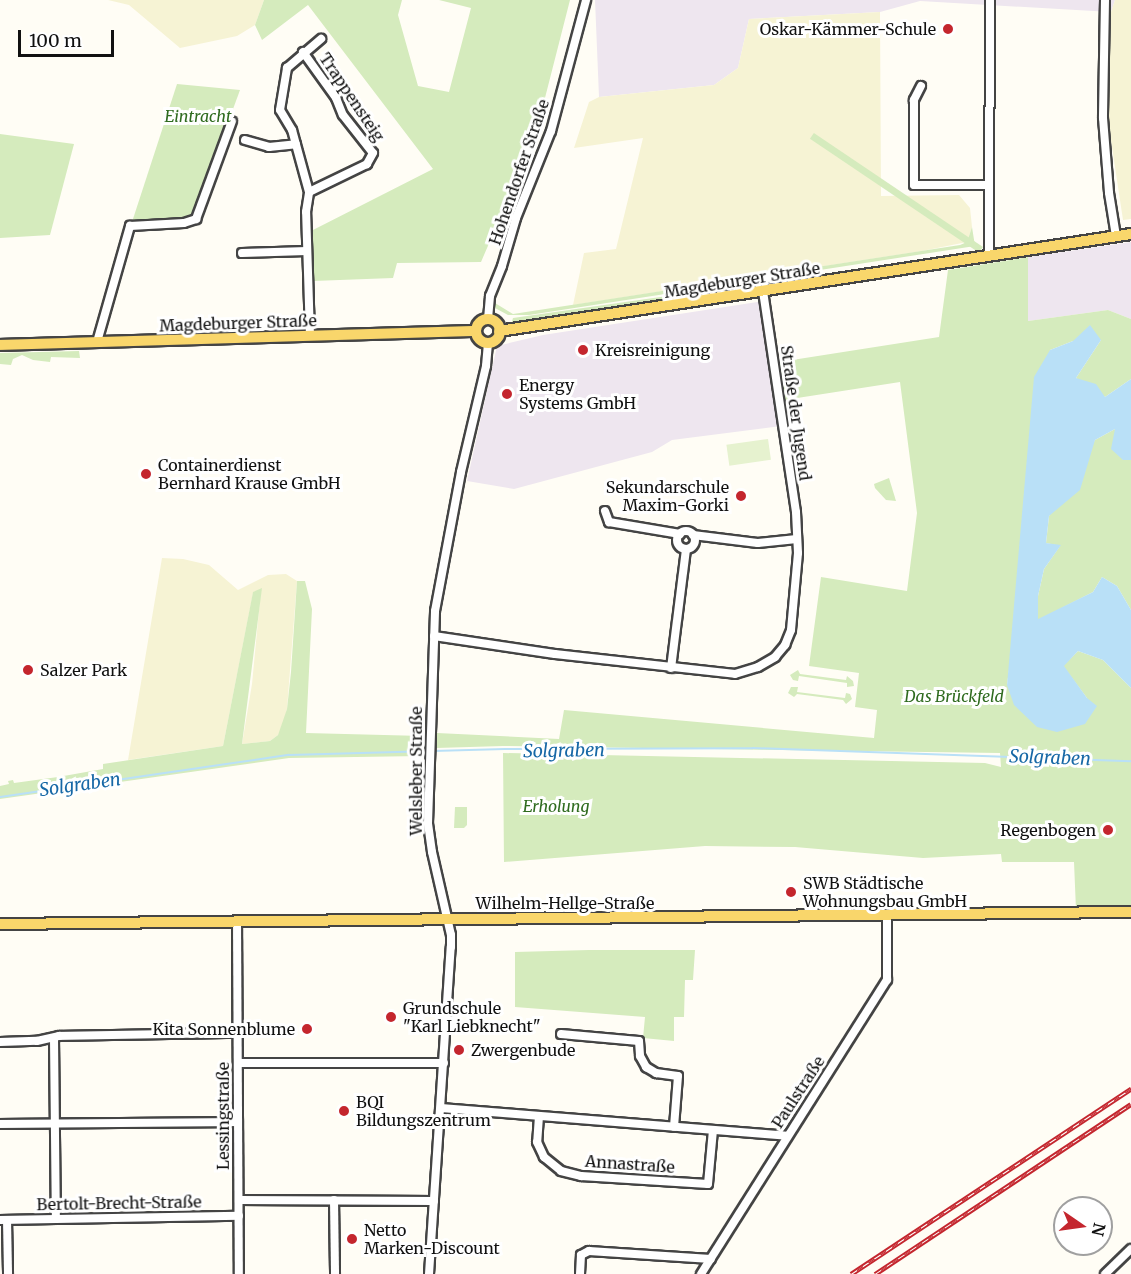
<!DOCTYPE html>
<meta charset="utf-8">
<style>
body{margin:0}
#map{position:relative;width:1131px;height:1274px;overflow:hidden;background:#fffdf5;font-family:Merriweather,serif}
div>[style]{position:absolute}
.industrial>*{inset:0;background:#eee6ef}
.farmland>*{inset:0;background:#f6f3d4}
.green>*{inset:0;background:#d5ebbd;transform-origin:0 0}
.pitch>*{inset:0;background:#e6f2cf;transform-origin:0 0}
.water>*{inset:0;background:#b9e0f7}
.stream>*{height:2px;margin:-1px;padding:0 1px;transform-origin:1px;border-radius:1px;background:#b9e0f7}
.roads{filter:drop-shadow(2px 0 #444) drop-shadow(-2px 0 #444) drop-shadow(0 2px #444) drop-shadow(0 -2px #444)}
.minor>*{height:8px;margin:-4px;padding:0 4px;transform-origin:4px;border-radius:4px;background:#fff}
.minor>.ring{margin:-4px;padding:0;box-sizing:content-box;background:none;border:8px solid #fff;border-radius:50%}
.major>*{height:10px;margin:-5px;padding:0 5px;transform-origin:5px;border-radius:5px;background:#f9d66b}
.major>.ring{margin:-5px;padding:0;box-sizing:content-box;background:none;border:10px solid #f9d66b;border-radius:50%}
.rail>*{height:4.5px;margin-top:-2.25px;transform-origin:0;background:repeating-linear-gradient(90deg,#fff 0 7px,#c4262e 0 14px);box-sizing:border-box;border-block:2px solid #c4262e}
.dots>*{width:16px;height:16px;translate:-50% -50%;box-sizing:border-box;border:3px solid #fff;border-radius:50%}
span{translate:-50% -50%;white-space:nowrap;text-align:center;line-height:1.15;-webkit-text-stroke:6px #fff;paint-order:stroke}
.poi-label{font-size:16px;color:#111}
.right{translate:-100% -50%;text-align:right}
.left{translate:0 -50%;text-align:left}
.street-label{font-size:16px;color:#111}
.park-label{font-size:16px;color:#2f6b1f;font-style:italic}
.water-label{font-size:18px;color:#1768a6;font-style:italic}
.north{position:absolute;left:1053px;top:1196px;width:60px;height:60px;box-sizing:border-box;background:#fff;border:2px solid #a0a0a0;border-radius:50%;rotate:103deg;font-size:16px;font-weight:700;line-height:24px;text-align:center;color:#111}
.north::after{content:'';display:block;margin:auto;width:21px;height:27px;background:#c4262e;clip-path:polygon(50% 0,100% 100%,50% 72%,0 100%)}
.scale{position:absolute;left:18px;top:30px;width:96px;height:27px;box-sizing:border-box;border:3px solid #111;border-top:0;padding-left:8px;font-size:18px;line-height:21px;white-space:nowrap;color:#111;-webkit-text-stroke:4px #fff;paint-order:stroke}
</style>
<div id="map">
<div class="industrial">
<i style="clip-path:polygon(595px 0,1115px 0,1111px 12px,920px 1px,880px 12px,749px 19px,738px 68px,714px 85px,599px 97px)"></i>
<i style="clip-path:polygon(1131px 242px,1131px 319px,1108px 310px,1028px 321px,1028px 257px)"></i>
<i style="clip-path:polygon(764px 301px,781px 426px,672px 440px,652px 452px,514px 489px,467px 481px,497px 346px,543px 335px)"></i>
</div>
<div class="farmland">
<i style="clip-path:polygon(108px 0,264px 0,255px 25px,237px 36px,180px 48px,129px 5px)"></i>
<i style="clip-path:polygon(1115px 0,1131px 0,1131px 219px,1123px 220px,1107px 114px,1111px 12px)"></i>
<i style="clip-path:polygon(880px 12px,881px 196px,959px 195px,970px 208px,972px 227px,967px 242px,922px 251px,573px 305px,584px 253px,616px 249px,643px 138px,574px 148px,589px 102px,599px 97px,714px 85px,738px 68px,749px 19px)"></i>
<i style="clip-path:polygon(162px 558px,183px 559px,209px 565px,238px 590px,268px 575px,286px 574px,297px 581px,287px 709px,283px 726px,278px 735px,270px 741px,242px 744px,252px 684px,261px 589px,253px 593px,223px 746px,128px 760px)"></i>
</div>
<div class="green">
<i style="clip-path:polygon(264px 0,402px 0,398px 15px,418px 86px,449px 92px,471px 8px,439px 0,570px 0,535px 137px,481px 262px,397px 263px,393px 278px,313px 281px,311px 231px,433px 169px,308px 5px,262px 40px,255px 25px)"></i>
<i style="clip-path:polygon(177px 84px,240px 90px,193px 218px,132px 222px)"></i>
<i style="clip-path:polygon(0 134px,74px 144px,50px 235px,0 238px)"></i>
<i style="clip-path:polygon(972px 227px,975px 246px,529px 315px,508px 315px,495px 308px,495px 303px,513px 314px,960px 245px,967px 242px)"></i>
<i style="left:983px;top:247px;width:7px;height:204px;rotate:124deg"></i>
<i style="clip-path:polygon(1028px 257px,1028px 321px,1108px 310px,1131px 319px,1131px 379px,1105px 397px,1076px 378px,1101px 340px,1073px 341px,1050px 350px,1007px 685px,1087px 698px,1063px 666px,1078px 651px,1103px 660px,1131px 688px,1131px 908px,1076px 910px,1074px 862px,1002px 862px,1001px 854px,923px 858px,795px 847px,705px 846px,504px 862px,503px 753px,985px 763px,1001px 767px,1000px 753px,503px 746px,436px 748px,437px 733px,559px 739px,564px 710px,874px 738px,877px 710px,855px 707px,859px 673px,809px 666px,821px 577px,907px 591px,917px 513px,900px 382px,778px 401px,773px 363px,939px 337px,948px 270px)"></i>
<i style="clip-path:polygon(780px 280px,780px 285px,511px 325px,513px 318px)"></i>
<i style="clip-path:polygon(79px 351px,80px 358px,51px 357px,50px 362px,33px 360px,22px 355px,13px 359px,11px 365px,0 364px,0 353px)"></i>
<i style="clip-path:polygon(1115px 429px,1123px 460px,1131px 460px,1131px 610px,1117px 586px,1102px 577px,1093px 592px,1038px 620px,1038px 596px,1044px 569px,1060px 546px,1046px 543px,1049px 516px,1095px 440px)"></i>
<i style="clip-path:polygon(889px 478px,896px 501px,886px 500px,875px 488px,874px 484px)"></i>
<i style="clip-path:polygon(297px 581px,305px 581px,312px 609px,306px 733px,423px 736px,422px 756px,289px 758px,0 799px,0 786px,9px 784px,8px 781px,13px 780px,14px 783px,58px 777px,103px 769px,103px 764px,223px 746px,253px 592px,262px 588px,242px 744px,270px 741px,278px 735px,287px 709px,291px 672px)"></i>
<i style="clip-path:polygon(798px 670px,800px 674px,846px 680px,847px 676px,853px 681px,854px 686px,847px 687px,847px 683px,799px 676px,798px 681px,793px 680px,790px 675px)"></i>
<i style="clip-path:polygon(791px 687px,798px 687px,797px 692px,845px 698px,846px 693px,850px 694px,852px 699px,846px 704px,843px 700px,797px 694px,794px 697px,788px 693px)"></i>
<i style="clip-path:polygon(455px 807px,467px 807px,467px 825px,464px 828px,454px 828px)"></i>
<i style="clip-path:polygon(589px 950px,695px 950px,693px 980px,685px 980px,684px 1017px,674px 1017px,674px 1041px,643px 1038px,645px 1017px,515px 1007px,515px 952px)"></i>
</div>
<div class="pitch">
<i style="left:768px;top:439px;width:21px;height:42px;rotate:82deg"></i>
</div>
<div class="water">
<i style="clip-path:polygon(1090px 325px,1101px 340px,1076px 378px,1096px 384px,1105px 397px,1131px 379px,1131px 460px,1123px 460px,1111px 449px,1115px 429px,1095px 440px,1080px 490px,1049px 516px,1046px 543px,1061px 545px,1044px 569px,1038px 596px,1038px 619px,1093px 592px,1102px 577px,1117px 586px,1131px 610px,1131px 688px,1103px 660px,1078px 651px,1064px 666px,1087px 698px,1097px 706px,1085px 724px,1057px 732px,1037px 727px,1014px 705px,1007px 685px,1034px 377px,1050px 350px,1073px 341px)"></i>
</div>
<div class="stream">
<i style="left:0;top:797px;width:292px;rotate:-8.3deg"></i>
<i style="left:289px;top:755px;width:216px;rotate:-1.6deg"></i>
<i style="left:505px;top:749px;width:248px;rotate:-0.2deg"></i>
<i style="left:753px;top:748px;width:378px;rotate:2deg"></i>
</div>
<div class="roads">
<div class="minor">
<i style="left:1105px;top:0;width:118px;rotate:91deg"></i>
<i style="left:1103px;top:118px;width:75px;rotate:85.4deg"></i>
<i style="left:1109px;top:193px;width:44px;rotate:80.8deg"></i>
<i style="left:303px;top:52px;width:57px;rotate:54.3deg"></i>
<i style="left:336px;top:98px;width:18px;rotate:68deg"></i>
<i style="left:343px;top:115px;width:48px;rotate:51.7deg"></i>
<i style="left:373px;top:153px;width:13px;rotate:119deg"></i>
<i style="left:367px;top:164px;width:64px;rotate:154.2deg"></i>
<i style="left:921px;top:86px;width:16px;rotate:117deg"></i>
<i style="left:914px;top:100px;width:85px;rotate:90deg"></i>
<i style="left:914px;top:185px;width:75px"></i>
<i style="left:245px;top:140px;width:25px;rotate:16deg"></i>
<i style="left:269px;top:147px;width:27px;rotate:-6deg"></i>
<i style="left:242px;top:253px;width:65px;rotate:-1.8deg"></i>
<i style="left:989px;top:256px;width:256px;rotate:-89.8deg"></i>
<i style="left:488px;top:319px;width:23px;rotate:-85deg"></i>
<i style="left:490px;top:296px;width:32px;rotate:-68deg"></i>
<i style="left:502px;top:266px;width:50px;rotate:-73.7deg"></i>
<i style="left:516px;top:218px;width:94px;rotate:-68.1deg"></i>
<i style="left:551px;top:131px;width:136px;rotate:-75deg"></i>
<i style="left:310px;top:336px;width:124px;rotate:-91.8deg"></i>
<i style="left:306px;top:212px;width:20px;rotate:-81deg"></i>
<i style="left:309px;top:192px;width:64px;rotate:-105.3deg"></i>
<i style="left:292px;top:130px;width:23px;rotate:-121deg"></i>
<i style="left:280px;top:110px;width:43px;rotate:-80.5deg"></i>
<i style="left:287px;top:68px;width:45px;rotate:-40.5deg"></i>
<i style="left:97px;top:342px;width:121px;rotate:-74.1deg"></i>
<i style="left:130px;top:226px;width:54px;rotate:-3.2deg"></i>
<i style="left:184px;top:223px;width:13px;rotate:-18deg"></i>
<i style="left:196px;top:219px;width:104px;rotate:-69.8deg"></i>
<i style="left:605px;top:511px;width:12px;rotate:70deg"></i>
<i style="left:609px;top:522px;width:72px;rotate:9.6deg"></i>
<i class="ring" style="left:677px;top:531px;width:10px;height:10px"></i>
<i style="left:693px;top:535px;width:65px;rotate:7deg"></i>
<i style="left:758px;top:543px;width:39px;rotate:-6deg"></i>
<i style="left:434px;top:636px;width:122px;rotate:8.5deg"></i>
<i style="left:555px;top:654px;width:181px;rotate:6.3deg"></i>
<i style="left:735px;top:674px;width:24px;rotate:-17deg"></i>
<i style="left:758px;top:667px;width:20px;rotate:-30deg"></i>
<i style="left:775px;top:657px;width:16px;rotate:-50deg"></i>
<i style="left:785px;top:645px;width:16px;rotate:-68deg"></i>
<i style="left:791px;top:630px;width:77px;rotate:-84.8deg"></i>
<i style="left:798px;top:553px;width:41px;rotate:-92.8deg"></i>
<i style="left:796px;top:512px;width:222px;rotate:-98.5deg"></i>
<i style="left:671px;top:668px;width:120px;rotate:-82.8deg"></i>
<i style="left:237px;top:921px;width:353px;rotate:89.7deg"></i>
<i style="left:561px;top:1034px;width:78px;rotate:5.1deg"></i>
<i style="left:639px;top:1041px;width:15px;rotate:86deg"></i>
<i style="left:640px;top:1056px;width:13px;rotate:61deg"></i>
<i style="left:646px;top:1067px;width:12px;rotate:31deg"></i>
<i style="left:656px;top:1073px;width:22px;rotate:8deg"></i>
<i style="left:678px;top:1076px;width:51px;rotate:94.5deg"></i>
<i style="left:54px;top:1039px;width:180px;rotate:89.4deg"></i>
<i style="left:0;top:1042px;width:37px;rotate:-2deg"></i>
<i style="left:37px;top:1041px;width:23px;rotate:-13deg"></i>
<i style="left:59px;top:1036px;width:178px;rotate:-1deg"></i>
<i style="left:238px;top:1063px;width:206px"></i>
<i style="left:441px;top:1108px;width:347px;rotate:4.6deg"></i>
<i style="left:539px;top:1116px;width:26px;rotate:94deg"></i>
<i style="left:537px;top:1142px;width:17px;rotate:65deg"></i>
<i style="left:544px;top:1157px;width:22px;rotate:39deg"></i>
<i style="left:561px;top:1171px;width:21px;rotate:14deg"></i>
<i style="left:581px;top:1176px;width:127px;rotate:3.6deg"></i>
<i style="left:708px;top:1184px;width:54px;rotate:-84.7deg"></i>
<i style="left:0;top:1124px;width:238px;rotate:-0.5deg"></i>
<i style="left:239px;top:1200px;width:195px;rotate:0.3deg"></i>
<i style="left:334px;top:1200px;width:74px;rotate:89.2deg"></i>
<i style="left:0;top:1220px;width:239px;rotate:-1deg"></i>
<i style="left:7px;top:1220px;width:54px;rotate:88.9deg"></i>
<i style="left:429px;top:1274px;width:328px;rotate:-86.2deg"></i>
<i style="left:451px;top:947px;width:12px;rotate:-90deg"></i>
<i style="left:451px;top:935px;width:85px;rotate:-102.9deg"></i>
<i style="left:432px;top:852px;width:29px;rotate:-98deg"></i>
<i style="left:428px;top:823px;width:212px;rotate:-88.1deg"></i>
<i style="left:435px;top:611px;width:141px;rotate:-79.4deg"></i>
<i style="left:461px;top:472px;width:109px;rotate:-76.7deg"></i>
<i style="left:486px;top:366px;width:24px;rotate:-85deg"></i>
<i style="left:580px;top:1274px;width:19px;rotate:-87deg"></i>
<i style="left:581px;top:1255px;width:9px;rotate:-27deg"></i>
<i style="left:589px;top:1251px;width:122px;rotate:3.8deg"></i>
<i style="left:701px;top:1274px;width:348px;rotate:-57.7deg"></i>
<i style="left:887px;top:980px;width:64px;rotate:-90deg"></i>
<i style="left:1105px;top:1274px;width:36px;rotate:-44deg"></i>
</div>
<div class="major">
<i class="ring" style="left:476px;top:319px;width:14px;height:14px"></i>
<i style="left:499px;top:331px;width:639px;rotate:-8.73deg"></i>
<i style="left:0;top:345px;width:476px;rotate:-1.7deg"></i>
<i style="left:0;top:924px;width:1131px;rotate:-0.61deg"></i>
</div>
</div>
<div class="rail">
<i style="left:851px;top:1274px;width:336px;rotate:-33.5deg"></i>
<i style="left:875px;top:1274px;width:307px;rotate:-33.6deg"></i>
</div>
<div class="dots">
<i style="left:948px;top:29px;background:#c4262e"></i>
<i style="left:583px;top:350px;background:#c4262e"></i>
<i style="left:507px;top:394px;background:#c4262e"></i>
<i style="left:146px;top:474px;background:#c4262e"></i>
<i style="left:741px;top:496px;background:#c4262e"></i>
<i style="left:28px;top:670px;background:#c4262e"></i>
<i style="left:1108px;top:830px;background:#c4262e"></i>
<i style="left:791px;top:892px;background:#c4262e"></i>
<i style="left:391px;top:1017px;background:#c4262e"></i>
<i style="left:307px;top:1029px;background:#c4262e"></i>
<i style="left:459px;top:1050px;background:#c4262e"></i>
<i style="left:344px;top:1111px;background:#c4262e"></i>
<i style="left:352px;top:1239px;background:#c4262e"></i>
</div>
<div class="poi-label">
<span class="right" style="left:936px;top:29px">Oskar-Kämmer-Schule</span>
<span class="left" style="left:595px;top:350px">Kreisreinigung</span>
<span class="left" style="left:519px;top:394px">Energy<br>Systems GmbH</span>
<span class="left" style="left:158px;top:474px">Containerdienst<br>Bernhard Krause GmbH</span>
<span class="right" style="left:729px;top:496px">Sekundarschule<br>Maxim-Gorki</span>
<span class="left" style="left:40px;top:670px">Salzer Park</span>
<span class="right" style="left:1096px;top:830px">Regenbogen</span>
<span class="left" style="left:803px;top:892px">SWB Städtische<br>Wohnungsbau GmbH</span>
<span class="left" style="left:403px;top:1017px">Grundschule<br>"Karl Liebknecht"</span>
<span class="right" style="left:295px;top:1029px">Kita Sonnenblume</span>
<span class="left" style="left:471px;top:1050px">Zwergenbude</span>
<span class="left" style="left:356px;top:1111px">BQI<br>Bildungszentrum</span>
<span class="left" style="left:364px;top:1239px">Netto<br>Marken-Discount</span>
</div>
<div class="street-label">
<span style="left:352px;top:97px;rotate:56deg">Trappensteig</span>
<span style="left:519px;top:172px;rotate:-71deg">Hohendorfer Straße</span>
<span style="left:742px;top:280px;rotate:-9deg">Magdeburger Straße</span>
<span style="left:238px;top:323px;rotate:-2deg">Magdeburger Straße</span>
<span style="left:796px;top:413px;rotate:82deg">Straße der Jugend</span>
<span style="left:416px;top:771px;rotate:-90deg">Welsleber Straße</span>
<span style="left:565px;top:903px">Wilhelm-Hellge-Straße</span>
<span style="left:798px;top:1092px;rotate:-57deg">Paulstraße</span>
<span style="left:223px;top:1116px;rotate:-90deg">Lessingstraße</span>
<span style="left:630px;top:1164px;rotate:4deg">Annastraße</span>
<span style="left:119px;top:1203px;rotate:-1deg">Bertolt-Brecht-Straße</span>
</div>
<div class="park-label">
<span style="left:198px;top:116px">Eintracht</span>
<span style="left:954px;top:696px">Das Brückfeld</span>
<span style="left:556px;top:806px">Erholung</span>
</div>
<div class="water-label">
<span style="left:564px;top:751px;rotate:-1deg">Solgraben</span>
<span style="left:1050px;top:758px;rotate:2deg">Solgraben</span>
<span style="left:80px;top:785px;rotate:-8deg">Solgraben</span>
</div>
<div class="north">N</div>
<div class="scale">100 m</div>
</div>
